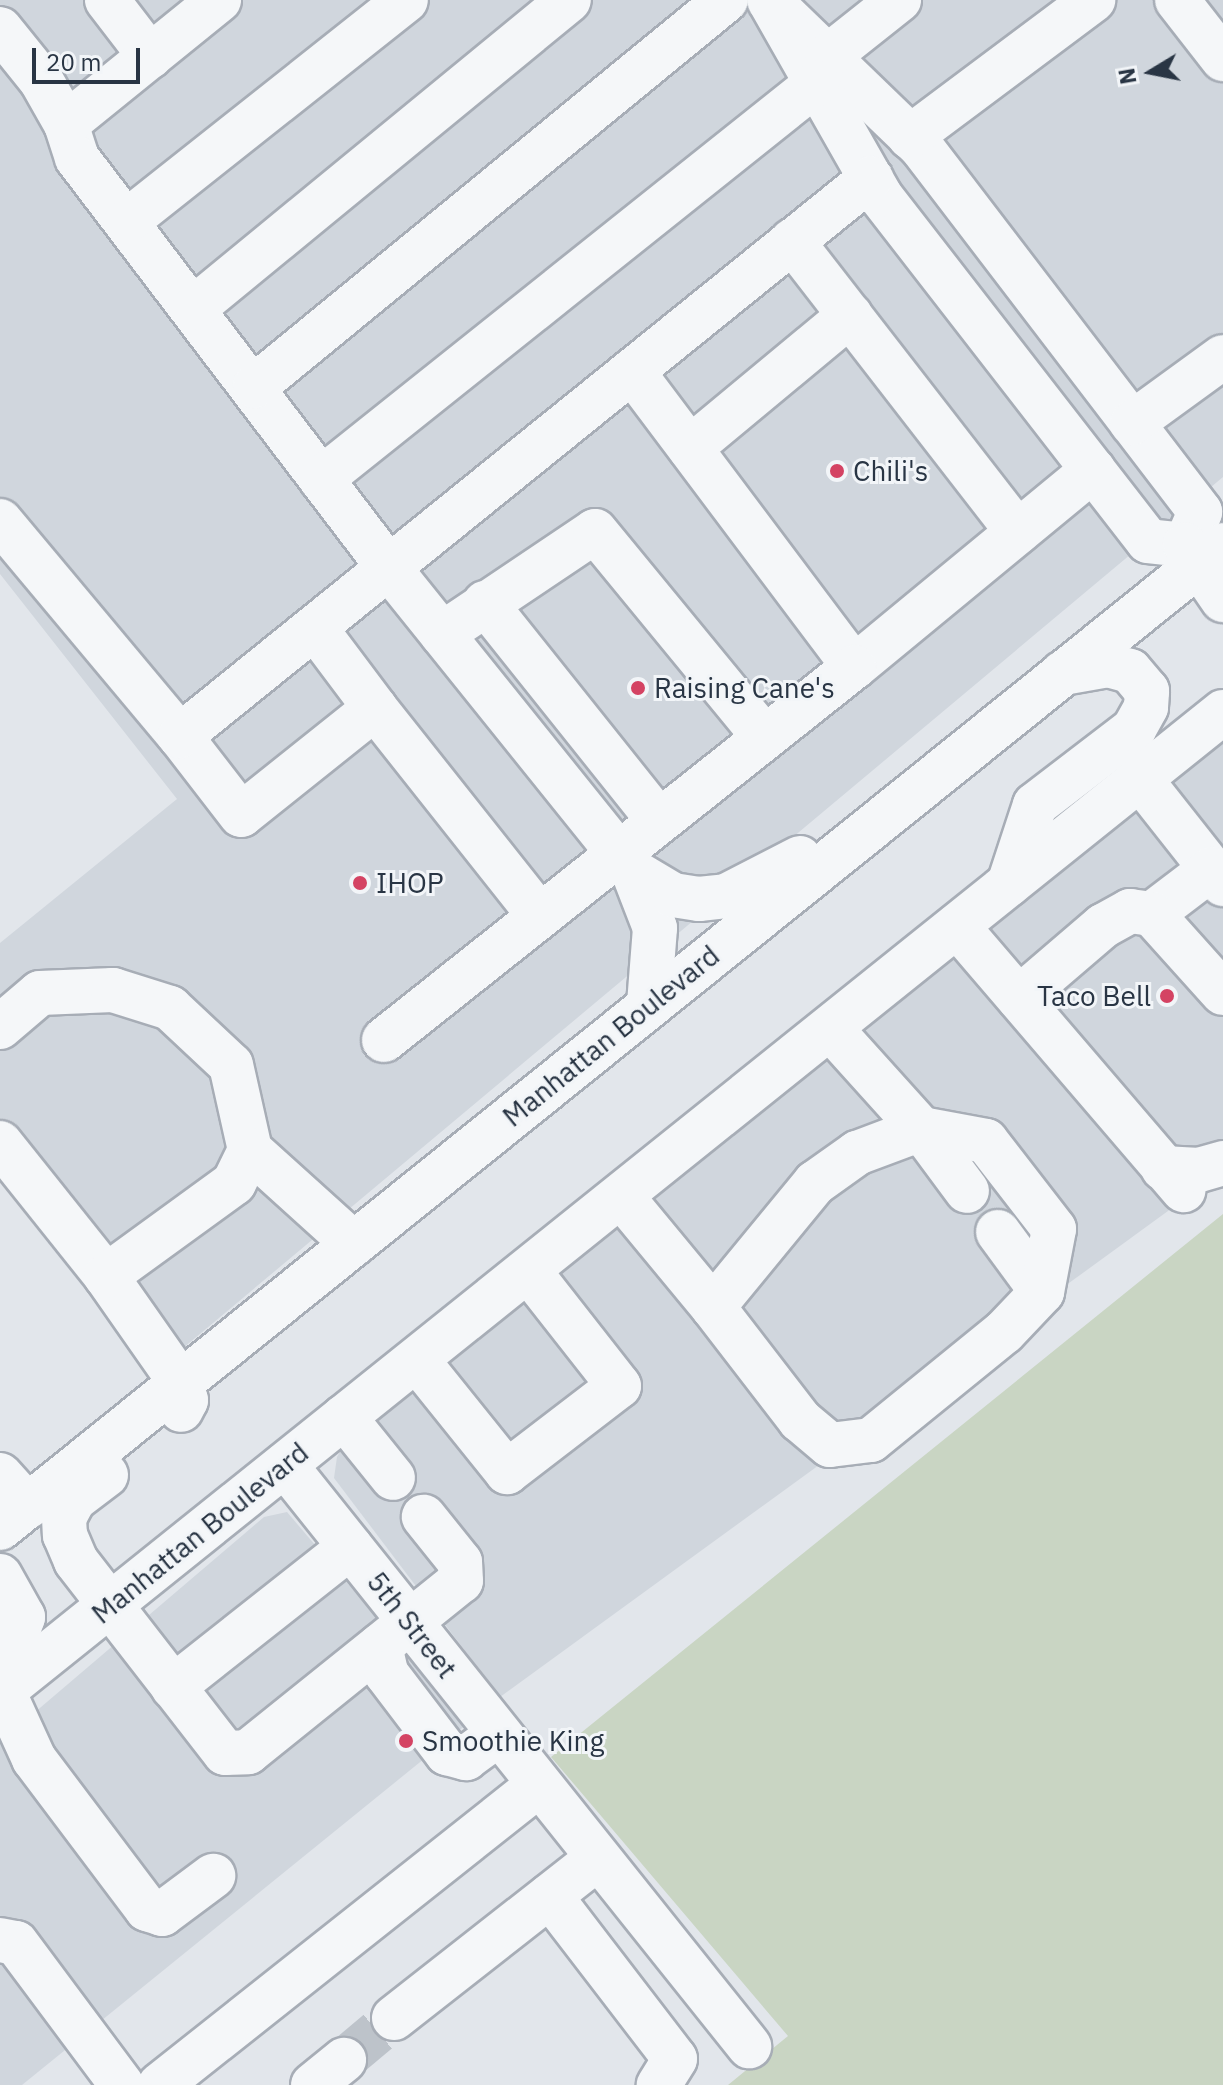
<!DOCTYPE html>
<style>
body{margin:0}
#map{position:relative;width:1223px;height:2085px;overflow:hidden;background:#e2e6eb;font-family:"IBM Plex Sans",sans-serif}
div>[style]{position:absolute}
.built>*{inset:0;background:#d0d6dd}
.green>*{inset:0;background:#c9d5c3}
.minor-tunnel>*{height:44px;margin-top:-22px;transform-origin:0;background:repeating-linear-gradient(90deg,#bdc3ca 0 44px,transparent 0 66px)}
.roads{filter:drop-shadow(2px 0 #a7adb6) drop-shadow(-2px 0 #a7adb6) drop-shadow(0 2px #a7adb6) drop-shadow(0 -2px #a7adb6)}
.minor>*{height:44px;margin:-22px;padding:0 22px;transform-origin:22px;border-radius:22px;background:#f5f7f9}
.dots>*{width:22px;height:22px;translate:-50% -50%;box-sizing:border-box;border:4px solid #f2f5f8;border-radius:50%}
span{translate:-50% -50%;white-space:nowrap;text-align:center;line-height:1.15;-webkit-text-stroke:6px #f2f5f8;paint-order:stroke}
.poi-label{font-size:28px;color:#293544}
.left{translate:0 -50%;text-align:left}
.right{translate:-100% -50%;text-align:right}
.street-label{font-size:28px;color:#293544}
.north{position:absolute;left:1111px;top:32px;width:80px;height:80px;-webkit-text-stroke:6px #f2f5f8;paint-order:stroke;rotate:260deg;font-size:22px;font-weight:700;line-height:32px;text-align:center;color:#293544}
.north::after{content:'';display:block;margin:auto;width:28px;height:36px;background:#293544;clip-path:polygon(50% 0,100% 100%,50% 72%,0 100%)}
.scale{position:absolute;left:32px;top:48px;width:108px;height:36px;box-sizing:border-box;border:4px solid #293544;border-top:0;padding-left:10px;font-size:24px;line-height:28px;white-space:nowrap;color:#293544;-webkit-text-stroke:6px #f2f5f8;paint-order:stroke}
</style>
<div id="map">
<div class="built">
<i style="clip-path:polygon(0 0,1223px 0,1223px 477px,152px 1374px,0 1177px,0 943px,177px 799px,0 574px)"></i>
<i style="clip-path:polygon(1223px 740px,1223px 1171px,500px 1697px,334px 1478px,337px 1457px,347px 1440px)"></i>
<i style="clip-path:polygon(287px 1512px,467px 1724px,22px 2085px,0 2085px,0 1742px,264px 1517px)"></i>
</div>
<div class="green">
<i style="clip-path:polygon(1223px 1214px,1223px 2085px,728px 2085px,788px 2036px,551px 1757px)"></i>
</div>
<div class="minor-tunnel">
<i style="left:344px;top:2060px;width:65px;rotate:-40deg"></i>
</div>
<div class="roads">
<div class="minor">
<i style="left:107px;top:0;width:71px;rotate:52.5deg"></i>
<i style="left:769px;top:0;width:213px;rotate:44deg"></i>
<i style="left:922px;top:148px;width:458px;rotate:52.6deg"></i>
<i style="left:1200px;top:512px;width:36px;rotate:114deg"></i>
<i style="left:1185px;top:545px;width:37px;rotate:-174deg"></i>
<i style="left:1148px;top:541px;width:438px;rotate:-127.8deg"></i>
<i style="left:880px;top:195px;width:221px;rotate:-119.6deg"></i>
<i style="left:1177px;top:0;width:75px;rotate:52.1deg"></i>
<i style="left:0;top:29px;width:65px;rotate:51.2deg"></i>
<i style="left:41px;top:80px;width:51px;rotate:60.4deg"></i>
<i style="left:66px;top:124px;width:36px;rotate:72deg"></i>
<i style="left:77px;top:158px;width:515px;rotate:52.73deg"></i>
<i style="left:389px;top:568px;width:389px;rotate:51.2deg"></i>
<i style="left:633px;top:871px;width:61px;rotate:68.9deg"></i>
<i style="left:655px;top:928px;width:77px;rotate:94.5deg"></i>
<i style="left:827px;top:57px;width:92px;rotate:-38.4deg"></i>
<i style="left:66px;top:124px;width:197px;rotate:-39deg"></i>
<i style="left:910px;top:137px;width:229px;rotate:-36.8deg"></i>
<i style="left:126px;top:222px;width:357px;rotate:-38.4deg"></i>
<i style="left:792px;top:241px;width:368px;rotate:52.2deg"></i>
<i style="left:194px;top:308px;width:485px;rotate:-39.4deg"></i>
<i style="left:632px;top:371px;width:370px;rotate:53.1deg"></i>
<i style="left:854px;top:667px;width:310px;rotate:-39.5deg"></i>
<i style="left:255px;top:386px;width:609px;rotate:-39.34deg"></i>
<i style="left:1132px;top:423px;width:112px;rotate:-36deg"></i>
<i style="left:690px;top:448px;width:208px;rotate:-39.7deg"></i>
<i style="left:321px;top:479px;width:635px;rotate:-38.6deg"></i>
<i style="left:0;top:521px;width:280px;rotate:50.1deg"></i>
<i style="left:1185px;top:545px;width:67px;rotate:55.4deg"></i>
<i style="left:485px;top:603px;width:278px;rotate:51.4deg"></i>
<i style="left:315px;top:628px;width:100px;rotate:53.1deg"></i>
<i style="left:442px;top:634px;width:184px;rotate:-33.9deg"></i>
<i style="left:595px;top:531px;width:266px;rotate:50.6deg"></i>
<i style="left:1140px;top:779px;width:134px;rotate:51.7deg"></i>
<i style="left:633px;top:871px;width:47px;rotate:31deg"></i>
<i style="left:673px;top:895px;width:26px;rotate:9deg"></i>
<i style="left:699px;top:899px;width:27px;rotate:-6deg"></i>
<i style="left:726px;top:896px;width:83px;rotate:-27.2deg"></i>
<i style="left:1009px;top:884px;width:83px;rotate:-71.8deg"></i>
<i style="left:1035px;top:805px;width:125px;rotate:-37.5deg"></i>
<i style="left:1134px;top:729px;width:25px;rotate:-61deg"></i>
<i style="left:1146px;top:707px;width:16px;rotate:-86deg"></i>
<i style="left:1147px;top:691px;width:26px;rotate:-130deg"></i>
<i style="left:1130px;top:671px;width:23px;rotate:-165deg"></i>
<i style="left:1108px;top:665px;width:46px;rotate:169.9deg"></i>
<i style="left:1152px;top:914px;width:74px;rotate:-37.3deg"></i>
<i style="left:539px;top:915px;width:264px;rotate:-128.4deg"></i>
<i style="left:375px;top:708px;width:171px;rotate:141.4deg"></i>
<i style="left:241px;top:815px;width:100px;rotate:-127.7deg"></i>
<i style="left:180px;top:736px;width:888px;rotate:-38.92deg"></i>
<i style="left:957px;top:926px;width:348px;rotate:49.4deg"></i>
<i style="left:1019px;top:998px;width:111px;rotate:-40.6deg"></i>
<i style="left:1103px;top:926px;width:31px;rotate:-29deg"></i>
<i style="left:1130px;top:911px;width:22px;rotate:8deg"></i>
<i style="left:1152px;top:914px;width:106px;rotate:48.1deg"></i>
<i style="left:0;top:1027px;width:52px;rotate:-40.4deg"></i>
<i style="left:40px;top:993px;width:73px;rotate:-2.4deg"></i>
<i style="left:113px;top:990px;width:60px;rotate:17.5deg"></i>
<i style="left:170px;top:1008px;width:83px;rotate:43.1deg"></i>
<i style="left:231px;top:1065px;width:87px;rotate:77.4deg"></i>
<i style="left:250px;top:1150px;width:140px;rotate:42.1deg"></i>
<i style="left:384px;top:1040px;width:600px;rotate:-38.44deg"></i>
<i style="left:921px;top:1129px;width:77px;rotate:53.4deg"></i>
<i style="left:0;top:1143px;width:170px;rotate:51.4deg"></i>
<i style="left:106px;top:1276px;width:131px;rotate:55deg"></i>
<i style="left:181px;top:1383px;width:18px;rotate:74deg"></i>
<i style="left:186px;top:1400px;width:11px;rotate:117deg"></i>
<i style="left:1163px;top:1168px;width:36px;rotate:3deg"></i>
<i style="left:1199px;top:1170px;width:25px;rotate:-16deg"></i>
<i style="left:622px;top:1197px;width:143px;rotate:50.4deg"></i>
<i style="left:713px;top:1307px;width:161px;rotate:-50.6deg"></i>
<i style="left:815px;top:1183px;width:52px;rotate:-35.5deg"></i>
<i style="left:857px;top:1153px;width:68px;rotate:-20.6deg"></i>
<i style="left:921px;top:1129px;width:135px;rotate:-132deg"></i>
<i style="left:998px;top:1232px;width:74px;rotate:53.7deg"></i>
<i style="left:106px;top:1276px;width:158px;rotate:-36deg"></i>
<i style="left:234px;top:1183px;width:37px;rotate:-64deg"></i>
<i style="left:713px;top:1307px;width:143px;rotate:52.4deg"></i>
<i style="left:800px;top:1420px;width:39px;rotate:40deg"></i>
<i style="left:830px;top:1445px;width:41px;rotate:-7deg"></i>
<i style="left:871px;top:1440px;width:171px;rotate:-39.1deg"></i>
<i style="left:1004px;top:1332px;width:55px;rotate:-46.5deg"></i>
<i style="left:1042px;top:1292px;width:64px;rotate:-79.2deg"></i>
<i style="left:1054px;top:1229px;width:111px;rotate:-127.7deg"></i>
<i style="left:986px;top:1141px;width:66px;rotate:-169.5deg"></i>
<i style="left:417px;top:1360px;width:144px;rotate:51.2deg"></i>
<i style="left:507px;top:1472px;width:141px;rotate:-37.5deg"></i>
<i style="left:619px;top:1386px;width:147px;rotate:-128.1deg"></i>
<i style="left:344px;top:1417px;width:78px;rotate:51.2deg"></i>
<i style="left:285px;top:1465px;width:744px;rotate:51.39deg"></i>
<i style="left:0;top:1475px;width:42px;rotate:47.9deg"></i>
<i style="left:106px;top:1475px;width:40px;rotate:143deg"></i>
<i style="left:74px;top:1499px;width:21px;rotate:118deg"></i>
<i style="left:64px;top:1518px;width:17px;rotate:87deg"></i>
<i style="left:65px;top:1535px;width:28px;rotate:67deg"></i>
<i style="left:76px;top:1561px;width:243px;rotate:52.2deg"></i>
<i style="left:225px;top:1753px;width:23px;rotate:-2deg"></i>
<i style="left:248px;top:1752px;width:273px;rotate:-38.8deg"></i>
<i style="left:461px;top:1581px;width:19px;rotate:-93deg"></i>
<i style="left:460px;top:1562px;width:58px;rotate:-128.7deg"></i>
<i style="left:0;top:1528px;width:1569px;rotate:-38.79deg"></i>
<i style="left:0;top:1576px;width:47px;rotate:60.7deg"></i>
<i style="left:23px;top:1617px;width:58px;rotate:110.3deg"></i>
<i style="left:3px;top:1671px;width:20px;rotate:90deg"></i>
<i style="left:3px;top:1691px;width:75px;rotate:65.5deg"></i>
<i style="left:34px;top:1759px;width:188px;rotate:53deg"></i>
<i style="left:147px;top:1909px;width:16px;rotate:18deg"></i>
<i style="left:162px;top:1914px;width:64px;rotate:-36.7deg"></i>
<i style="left:380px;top:1646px;width:28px;rotate:77deg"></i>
<i style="left:386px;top:1673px;width:101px;rotate:52.7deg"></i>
<i style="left:447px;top:1753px;width:20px;rotate:15deg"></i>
<i style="left:466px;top:1758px;width:39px;rotate:-36deg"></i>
<i style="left:173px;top:1687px;width:226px;rotate:-38.3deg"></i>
<i style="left:0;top:1693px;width:1568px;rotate:-38.73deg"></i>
<i style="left:550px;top:1896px;width:205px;rotate:52.5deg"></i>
<i style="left:675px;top:2059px;width:31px;rotate:122deg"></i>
<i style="left:0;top:1940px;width:16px;rotate:11deg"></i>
<i style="left:16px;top:1943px;width:177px;rotate:53.3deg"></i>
<i style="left:394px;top:2018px;width:258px;rotate:-38.1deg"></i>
<i style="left:160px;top:2085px;width:483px;rotate:-38.4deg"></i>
<i style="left:313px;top:2085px;width:40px;rotate:-39deg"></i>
</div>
</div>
<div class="dots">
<i style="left:837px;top:471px;background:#d44363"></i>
<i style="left:638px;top:688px;background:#d44363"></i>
<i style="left:360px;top:883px;background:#d44363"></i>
<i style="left:1167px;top:996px;background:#d44363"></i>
<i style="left:406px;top:1741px;background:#d44363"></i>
</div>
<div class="poi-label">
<span class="left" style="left:853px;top:471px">Chili's</span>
<span class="left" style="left:654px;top:688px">Raising Cane's</span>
<span class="left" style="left:376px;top:883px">IHOP</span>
<span class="right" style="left:1151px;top:996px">Taco Bell</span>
<span class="left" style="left:422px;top:1741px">Smoothie King</span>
</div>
<div class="street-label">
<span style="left:611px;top:1036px;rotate:-39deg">Manhattan Boulevard</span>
<span style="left:200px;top:1533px;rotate:-39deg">Manhattan Boulevard</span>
<span style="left:412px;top:1625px;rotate:52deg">5th Street</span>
</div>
<div class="north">N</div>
<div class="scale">20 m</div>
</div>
